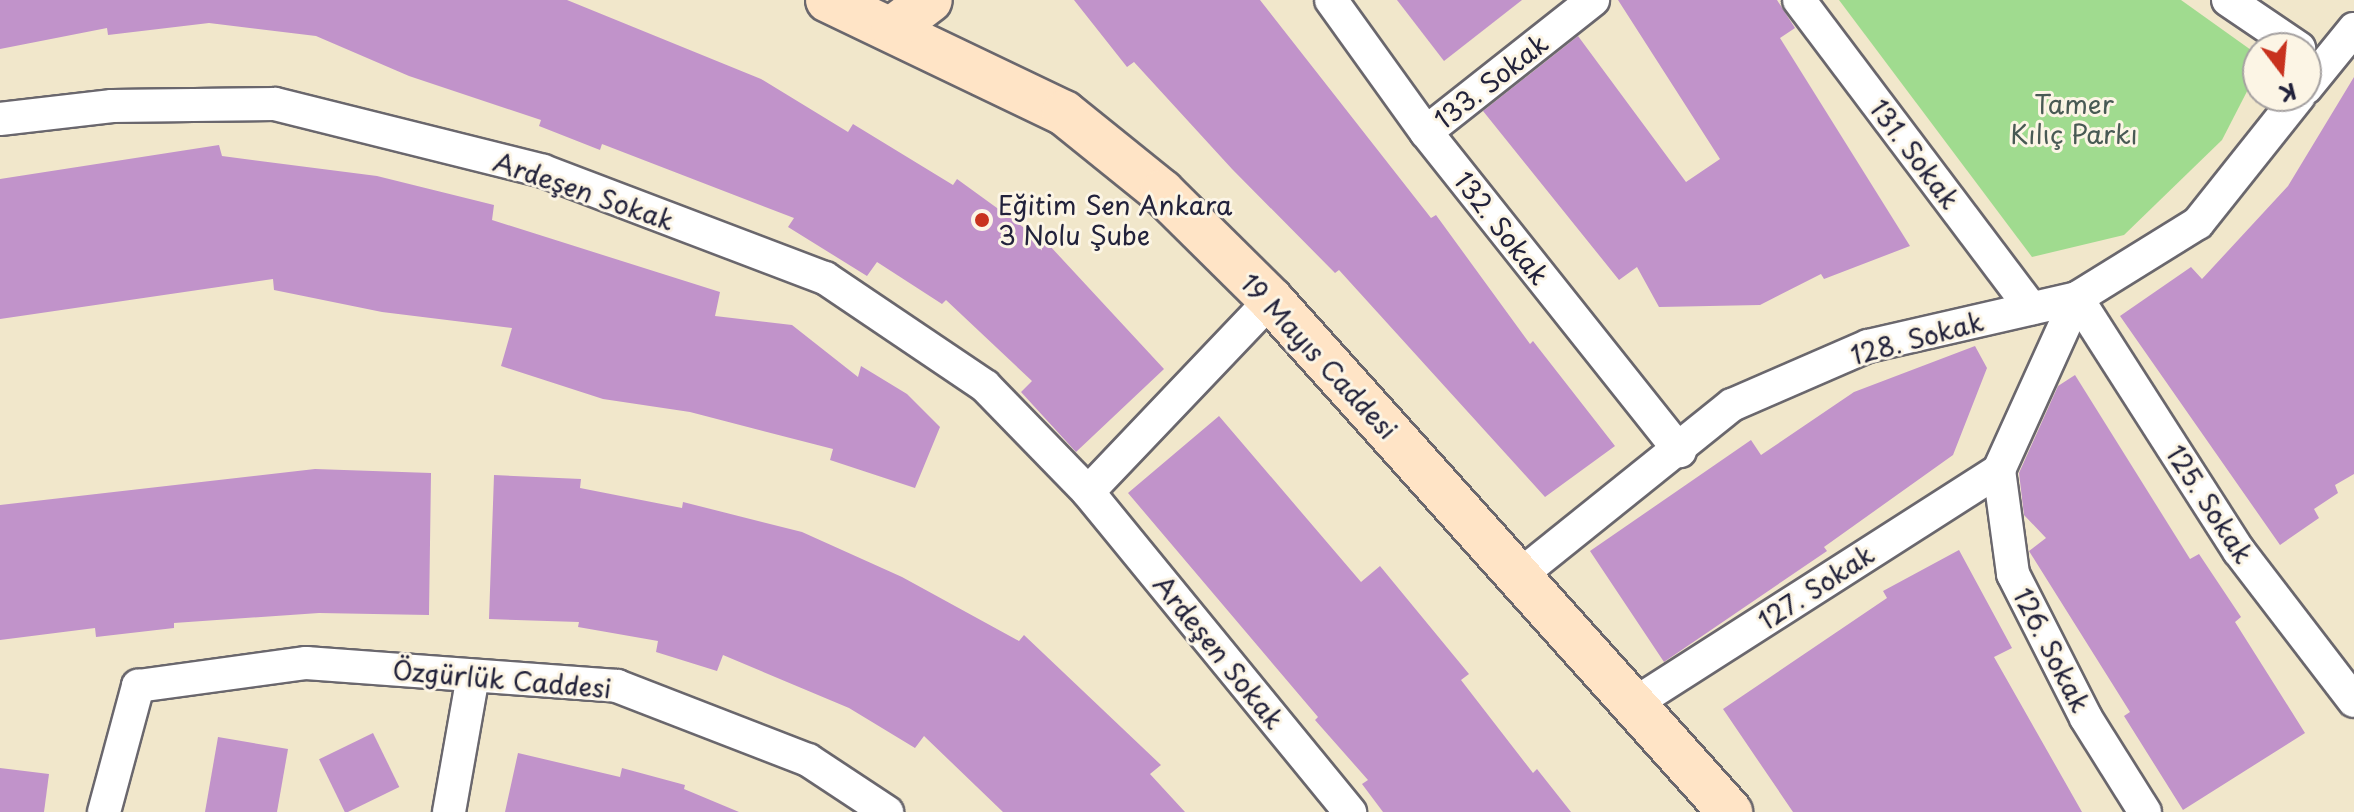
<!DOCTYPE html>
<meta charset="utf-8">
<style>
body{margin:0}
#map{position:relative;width:2354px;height:812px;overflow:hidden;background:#f1e7cb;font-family:"Playpen Sans",sans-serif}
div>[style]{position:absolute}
.green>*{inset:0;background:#a0db8f}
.building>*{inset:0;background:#c193ca;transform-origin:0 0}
.roads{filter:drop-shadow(2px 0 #6a676d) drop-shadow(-2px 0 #6a676d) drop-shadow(0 2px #6a676d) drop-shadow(0 -2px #6a676d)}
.street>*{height:32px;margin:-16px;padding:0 16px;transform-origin:16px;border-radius:16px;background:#fff}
.secondary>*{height:44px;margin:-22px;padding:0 22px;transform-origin:22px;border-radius:22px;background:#ffe4c6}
.dots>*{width:22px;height:22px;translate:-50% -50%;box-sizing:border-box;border:4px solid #fcf5e5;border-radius:50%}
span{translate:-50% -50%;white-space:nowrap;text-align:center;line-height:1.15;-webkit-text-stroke:6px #fcf5e5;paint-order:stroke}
.street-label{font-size:26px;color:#22223b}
.park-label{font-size:26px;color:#485a54}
.poi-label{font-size:26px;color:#22223b}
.left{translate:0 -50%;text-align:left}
.north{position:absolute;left:2242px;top:32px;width:80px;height:80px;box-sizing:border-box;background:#fcf5e5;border:2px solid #a5a1a1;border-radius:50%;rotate:164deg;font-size:22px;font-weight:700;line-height:32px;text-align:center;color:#22223b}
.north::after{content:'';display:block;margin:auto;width:28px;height:36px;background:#c8321e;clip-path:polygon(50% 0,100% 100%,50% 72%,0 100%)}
</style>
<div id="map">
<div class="green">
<i style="clip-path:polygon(1839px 0,2181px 0,2258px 55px,2258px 70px,2222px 140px,2124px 235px,2032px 257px)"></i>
</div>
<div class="building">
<i style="clip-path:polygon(0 0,567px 0,761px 79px,848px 132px,853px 124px,953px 185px,957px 179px,1034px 235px,1037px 232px,1164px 369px,1076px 452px,1021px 392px,1032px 381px,946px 300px,942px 304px,877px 262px,867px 276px,788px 227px,794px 218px,602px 144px,600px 150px,539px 126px,541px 120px,409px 76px,316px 36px,209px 23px,108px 35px,107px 28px,0 49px)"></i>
<i style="clip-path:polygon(1074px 0,1260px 0,1431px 218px,1436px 215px,1530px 344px,1533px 341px,1615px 446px,1545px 497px,1339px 270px,1335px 273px,1232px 169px,1134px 62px,1127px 67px)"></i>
<i style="clip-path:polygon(1397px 0,1522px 0,1444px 61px)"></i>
<i style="clip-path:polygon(1618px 0,1777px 0,1795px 28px,1780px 38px,1910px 246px,1824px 279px,1821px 274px,1760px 305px,1659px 307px,1637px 267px,1619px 280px,1483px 111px,1578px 36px,1686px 182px,1720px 159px)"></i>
<i style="clip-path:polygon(2354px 77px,2354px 474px,2335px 485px,2338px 493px,2314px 509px,2319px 518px,2280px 545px,2120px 316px,2191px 267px,2202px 279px,2288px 186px)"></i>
<i style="clip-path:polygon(219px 145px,222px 156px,377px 176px,494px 205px,492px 220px,720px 292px,715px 316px,792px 325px,858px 377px,861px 366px,907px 394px,940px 427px,915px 488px,830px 460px,833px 449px,690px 412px,603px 399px,501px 366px,512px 328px,382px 312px,274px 290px,273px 279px,0 319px,0 179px)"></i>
<i style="clip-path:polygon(1975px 346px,1987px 368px,1953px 455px,1824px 547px,1827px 551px,1664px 662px,1590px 551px,1751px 440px,1761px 455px,1854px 392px)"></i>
<i style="clip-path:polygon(2075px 375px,2190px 559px,2199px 554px,2241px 617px,2235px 622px,2305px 733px,2183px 810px,2124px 716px,2130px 712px,2029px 551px,2046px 538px,2024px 515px,2019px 473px,2058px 386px)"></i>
<i style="clip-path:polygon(1219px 416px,1361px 582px,1380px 566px,1469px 674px,1461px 680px,1533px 773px,1537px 769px,1571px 812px,1383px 812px,1362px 784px,1368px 780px,1315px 720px,1318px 717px,1128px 493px)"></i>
<i style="clip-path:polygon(315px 469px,431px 473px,429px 615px,319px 613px,174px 623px,174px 628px,96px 637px,95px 628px,0 640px,0 505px)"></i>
<i style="clip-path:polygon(494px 475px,581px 479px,580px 488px,682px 508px,683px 502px,802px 532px,902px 577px,1019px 641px,1024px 635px,1161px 765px,1150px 774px,1185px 812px,1003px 812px,924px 736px,915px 748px,849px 708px,723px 655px,717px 671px,656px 652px,658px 641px,578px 627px,579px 622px,489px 619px)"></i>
<i style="clip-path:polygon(1959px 550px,2012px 648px,1994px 657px,2082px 812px,1793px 812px,1723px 709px,1887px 598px,1883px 591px)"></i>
<i style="left:373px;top:733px;width:60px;height:60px;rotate:64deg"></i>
<i style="clip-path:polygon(218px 737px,288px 749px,277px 812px,205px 812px)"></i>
<i style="clip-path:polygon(518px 753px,620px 777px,622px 768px,685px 785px,684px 789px,739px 812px,505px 812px)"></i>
<i style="clip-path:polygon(0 768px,49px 774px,44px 812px,0 812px)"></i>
</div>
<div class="roads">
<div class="street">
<i style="left:1331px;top:0;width:163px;rotate:54.3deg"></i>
<i style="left:1426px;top:132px;width:408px;rotate:51.5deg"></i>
<i style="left:1799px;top:0;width:386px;rotate:53deg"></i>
<i style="left:2228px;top:0;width:86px;rotate:34.1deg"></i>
<i style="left:2306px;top:88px;width:76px;rotate:-50.9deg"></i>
<i style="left:0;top:119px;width:113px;rotate:-6.6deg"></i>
<i style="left:112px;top:106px;width:163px;rotate:-0.7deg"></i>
<i style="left:275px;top:104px;width:276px;rotate:14deg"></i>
<i style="left:543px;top:171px;width:302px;rotate:20.8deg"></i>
<i style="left:825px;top:278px;width:193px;rotate:34deg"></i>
<i style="left:985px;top:386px;width:148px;rotate:45.8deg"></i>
<i style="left:1088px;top:492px;width:414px;rotate:50.7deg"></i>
<i style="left:1426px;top:132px;width:213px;rotate:-38.3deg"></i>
<i style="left:2077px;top:298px;width:189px;rotate:114.4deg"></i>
<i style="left:1999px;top:470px;width:105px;rotate:82.3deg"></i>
<i style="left:2013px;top:574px;width:161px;rotate:63.1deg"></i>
<i style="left:2086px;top:718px;width:111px;rotate:57.9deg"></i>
<i style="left:2077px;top:298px;width:300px;rotate:57.4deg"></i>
<i style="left:2239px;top:551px;width:189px;rotate:52.5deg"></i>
<i style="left:1088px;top:492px;width:265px;rotate:-46.4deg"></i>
<i style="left:1519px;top:576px;width:273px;rotate:-38.8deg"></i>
<i style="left:1732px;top:405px;width:148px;rotate:-23.5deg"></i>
<i style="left:1868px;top:346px;width:214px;rotate:-12.9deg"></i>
<i style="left:2077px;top:298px;width:142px;rotate:-31.8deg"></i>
<i style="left:2198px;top:223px;width:162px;rotate:-51.5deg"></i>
<i style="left:1632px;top:705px;width:436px;rotate:-32.6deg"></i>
<i style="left:104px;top:812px;width:131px;rotate:-74.9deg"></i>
<i style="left:138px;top:686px;width:170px;rotate:-7.8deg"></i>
<i style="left:306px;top:663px;width:312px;rotate:4.2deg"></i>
<i style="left:617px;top:686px;width:205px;rotate:21.2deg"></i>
<i style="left:808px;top:760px;width:95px;rotate:33.4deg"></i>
<i style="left:449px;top:812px;width:138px;rotate:-80deg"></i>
</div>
<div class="secondary">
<i style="left:828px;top:0;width:262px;rotate:25.6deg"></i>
<i style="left:1064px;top:113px;width:126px;rotate:38.9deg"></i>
<i style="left:1162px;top:192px;width:153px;rotate:44.7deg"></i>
<i style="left:1271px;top:300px;width:688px;rotate:48.12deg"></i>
<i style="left:893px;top:28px;width:46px;rotate:-37.1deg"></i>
</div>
</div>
<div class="dots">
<i style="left:982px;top:220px;background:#c8321e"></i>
</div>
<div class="street-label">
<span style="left:1491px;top:81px;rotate:-38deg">133. Sokak</span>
<span style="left:1915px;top:154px;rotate:53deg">131. Sokak</span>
<span style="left:584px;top:191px;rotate:19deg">Ardeşen Sokak</span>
<span style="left:1502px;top:228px;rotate:52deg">132. Sokak</span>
<span style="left:1917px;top:338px;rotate:-15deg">128. Sokak</span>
<span style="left:1319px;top:356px;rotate:47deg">19 Mayıs Caddesi</span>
<span style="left:2210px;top:504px;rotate:57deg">125. Sokak</span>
<span style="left:1816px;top:587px;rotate:-33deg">127. Sokak</span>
<span style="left:2052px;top:650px;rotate:63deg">126. Sokak</span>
<span style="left:1219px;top:652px;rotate:51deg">Ardeşen Sokak</span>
<span style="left:502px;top:679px;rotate:5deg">Özgürlük Caddesi</span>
</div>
<div class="park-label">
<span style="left:2074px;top:119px">Tamer<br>Kılıç Parkı</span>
</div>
<div class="poi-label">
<span class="left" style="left:998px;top:220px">Eğitim Sen Ankara<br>3 Nolu Şube</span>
</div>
<div class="north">K</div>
</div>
